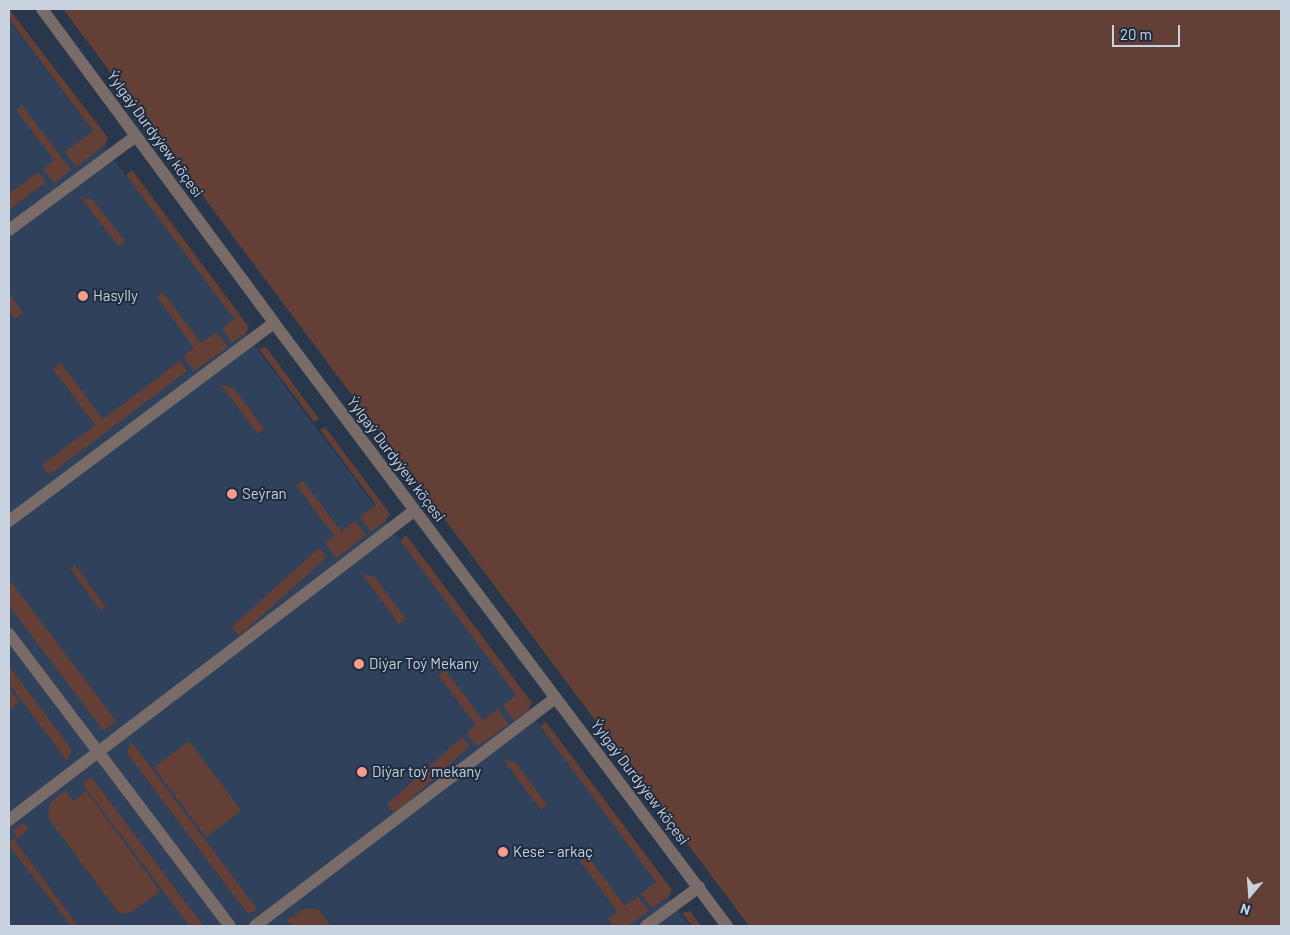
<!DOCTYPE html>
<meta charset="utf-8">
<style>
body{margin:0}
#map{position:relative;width:1290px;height:935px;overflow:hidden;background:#28374b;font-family:Barlow,sans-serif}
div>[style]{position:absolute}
.built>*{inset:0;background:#2f415b}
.green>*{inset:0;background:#643f36;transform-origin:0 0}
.minor>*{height:12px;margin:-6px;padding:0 6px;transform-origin:6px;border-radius:6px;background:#796b68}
.dots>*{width:14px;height:14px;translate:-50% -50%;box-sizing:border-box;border:2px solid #1f2c40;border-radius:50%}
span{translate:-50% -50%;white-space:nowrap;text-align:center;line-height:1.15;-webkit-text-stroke:4px #1f2c40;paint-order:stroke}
.street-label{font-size:15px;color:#c9d2df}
.poi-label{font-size:15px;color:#c9d2df}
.left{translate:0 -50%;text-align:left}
.frame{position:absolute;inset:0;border:10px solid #c9d2df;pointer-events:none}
.north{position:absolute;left:1225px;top:870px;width:50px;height:50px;-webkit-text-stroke:4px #1f2c40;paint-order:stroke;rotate:198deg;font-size:14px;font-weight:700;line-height:20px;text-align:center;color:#c9d2df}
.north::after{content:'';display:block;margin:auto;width:18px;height:22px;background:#c9d2df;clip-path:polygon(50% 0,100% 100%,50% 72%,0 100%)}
.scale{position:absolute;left:1112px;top:25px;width:68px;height:22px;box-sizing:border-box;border:2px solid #c9d2df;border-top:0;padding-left:6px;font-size:15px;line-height:18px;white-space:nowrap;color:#c9d2df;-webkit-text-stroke:4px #1f2c40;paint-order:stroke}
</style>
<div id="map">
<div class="built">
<i style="clip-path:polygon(9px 20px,260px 353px,690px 926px,9px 926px)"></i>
</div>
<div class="green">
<i style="clip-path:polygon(9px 9px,108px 138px,105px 145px,76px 167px,65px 152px,93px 131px,9px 19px)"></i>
<i style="clip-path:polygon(63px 9px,1281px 9px,1281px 926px,749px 926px)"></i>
<i style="clip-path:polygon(22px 105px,71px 170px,54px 183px,43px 169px,54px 160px,16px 110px)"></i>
<i style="clip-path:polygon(132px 170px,249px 327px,246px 333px,232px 343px,222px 328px,234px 319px,126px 175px)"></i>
<i style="clip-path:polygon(38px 172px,46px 182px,9px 210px,9px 194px)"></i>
<i style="clip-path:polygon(80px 196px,93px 200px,125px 241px,118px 246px)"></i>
<i style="clip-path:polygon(163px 292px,201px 343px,217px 332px,228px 347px,194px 371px,183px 356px,194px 348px,157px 297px)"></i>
<i style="clip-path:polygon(9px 294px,23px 313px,15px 319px,9px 311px)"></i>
<i style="clip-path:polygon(266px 347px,319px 419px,314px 422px,259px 349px)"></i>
<i style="clip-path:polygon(180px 361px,187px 371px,49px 475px,42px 465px,95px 425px,53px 369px,61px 363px,103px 419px)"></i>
<i style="clip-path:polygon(220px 384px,234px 388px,264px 429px,258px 434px)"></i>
<i style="clip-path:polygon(325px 427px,390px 514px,386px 520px,371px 532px,360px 517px,376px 505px,320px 430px)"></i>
<i style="clip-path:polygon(303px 481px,341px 531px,355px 521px,366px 535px,336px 558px,325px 543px,334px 536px,296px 485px)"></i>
<i style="clip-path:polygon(406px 535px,532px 703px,528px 710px,514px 721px,503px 706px,516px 695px,400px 540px)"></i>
<i style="left:319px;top:548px;width:12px;height:118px;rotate:48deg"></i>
<i style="left:75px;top:565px;width:52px;height:6px;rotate:54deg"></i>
<i style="clip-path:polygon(362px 574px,375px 577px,406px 619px,399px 624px)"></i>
<i style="left:9px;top:579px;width:178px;height:16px;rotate:53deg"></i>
<i style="clip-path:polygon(9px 666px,72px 750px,67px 761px,9px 684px)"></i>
<i style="clip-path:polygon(445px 670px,483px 720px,498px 709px,509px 724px,477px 747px,466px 733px,476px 725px,438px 675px)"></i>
<i style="clip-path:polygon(9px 688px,19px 702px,9px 710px)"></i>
<i style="clip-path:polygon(546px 722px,672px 890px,669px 896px,652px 908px,641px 894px,656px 882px,540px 726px)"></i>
<i style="left:462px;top:737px;width:12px;height:101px;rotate:48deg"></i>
<i style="clip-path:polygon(131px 741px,257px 909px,253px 912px,247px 913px,127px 753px)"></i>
<i style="left:189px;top:741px;width:87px;height:44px;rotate:53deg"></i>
<i style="clip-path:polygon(503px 759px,516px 763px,547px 805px,541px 810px)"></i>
<i style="left:91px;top:777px;width:186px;height:11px;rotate:53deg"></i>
<i style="clip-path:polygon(65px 790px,73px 801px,86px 791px,160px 891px,132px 912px,122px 914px,118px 912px,48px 818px,50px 803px)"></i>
<i style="clip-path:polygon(24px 823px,28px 829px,15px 841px,78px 926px,71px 926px,9px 845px,9px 842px,17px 836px,13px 830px)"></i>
<i style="clip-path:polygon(587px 855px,625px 906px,638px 896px,649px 911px,628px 926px,613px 926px,608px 919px,617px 911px,580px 861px)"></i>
<i style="clip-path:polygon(304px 909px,315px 909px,320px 911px,331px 926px,292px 926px,287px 920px)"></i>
<i style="clip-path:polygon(690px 911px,701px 926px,692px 926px,682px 913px)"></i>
</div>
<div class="minor">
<i style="left:42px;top:9px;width:390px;rotate:53.5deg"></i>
<i style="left:274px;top:323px;width:754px;rotate:53.08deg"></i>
<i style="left:9px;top:230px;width:158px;rotate:-36.5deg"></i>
<i style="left:9px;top:521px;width:331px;rotate:-36.8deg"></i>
<i style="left:9px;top:634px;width:366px;rotate:52.9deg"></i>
<i style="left:9px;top:820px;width:511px;rotate:-37.36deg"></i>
<i style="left:255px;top:926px;width:377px;rotate:-37.2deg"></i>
<i style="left:646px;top:926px;width:66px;rotate:-36.3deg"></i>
</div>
<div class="dots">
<i style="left:83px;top:296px;background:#f49e89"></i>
<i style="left:232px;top:494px;background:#f49e89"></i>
<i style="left:359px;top:664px;background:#f49e89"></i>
<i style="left:362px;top:772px;background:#f49e89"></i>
<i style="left:503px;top:852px;background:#f49e89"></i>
</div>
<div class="street-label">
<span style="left:155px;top:134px;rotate:54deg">Ýylgaý Durdyýew köçesi</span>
<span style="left:396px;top:459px;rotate:53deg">Ýylgaý Durdyýew köçesi</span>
<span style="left:640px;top:782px;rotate:53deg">Ýylgaý Durdyýew köçesi</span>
</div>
<div class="poi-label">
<span class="left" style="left:93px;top:296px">Hasylly</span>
<span class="left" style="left:242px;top:494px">Seýran</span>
<span class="left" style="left:369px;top:664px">Diýar Toý Mekany</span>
<span class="left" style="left:372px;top:772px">Diýar toý mekany</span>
<span class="left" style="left:513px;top:852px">Kese - arkaç</span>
</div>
<div class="frame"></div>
<div class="north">N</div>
<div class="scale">20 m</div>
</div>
